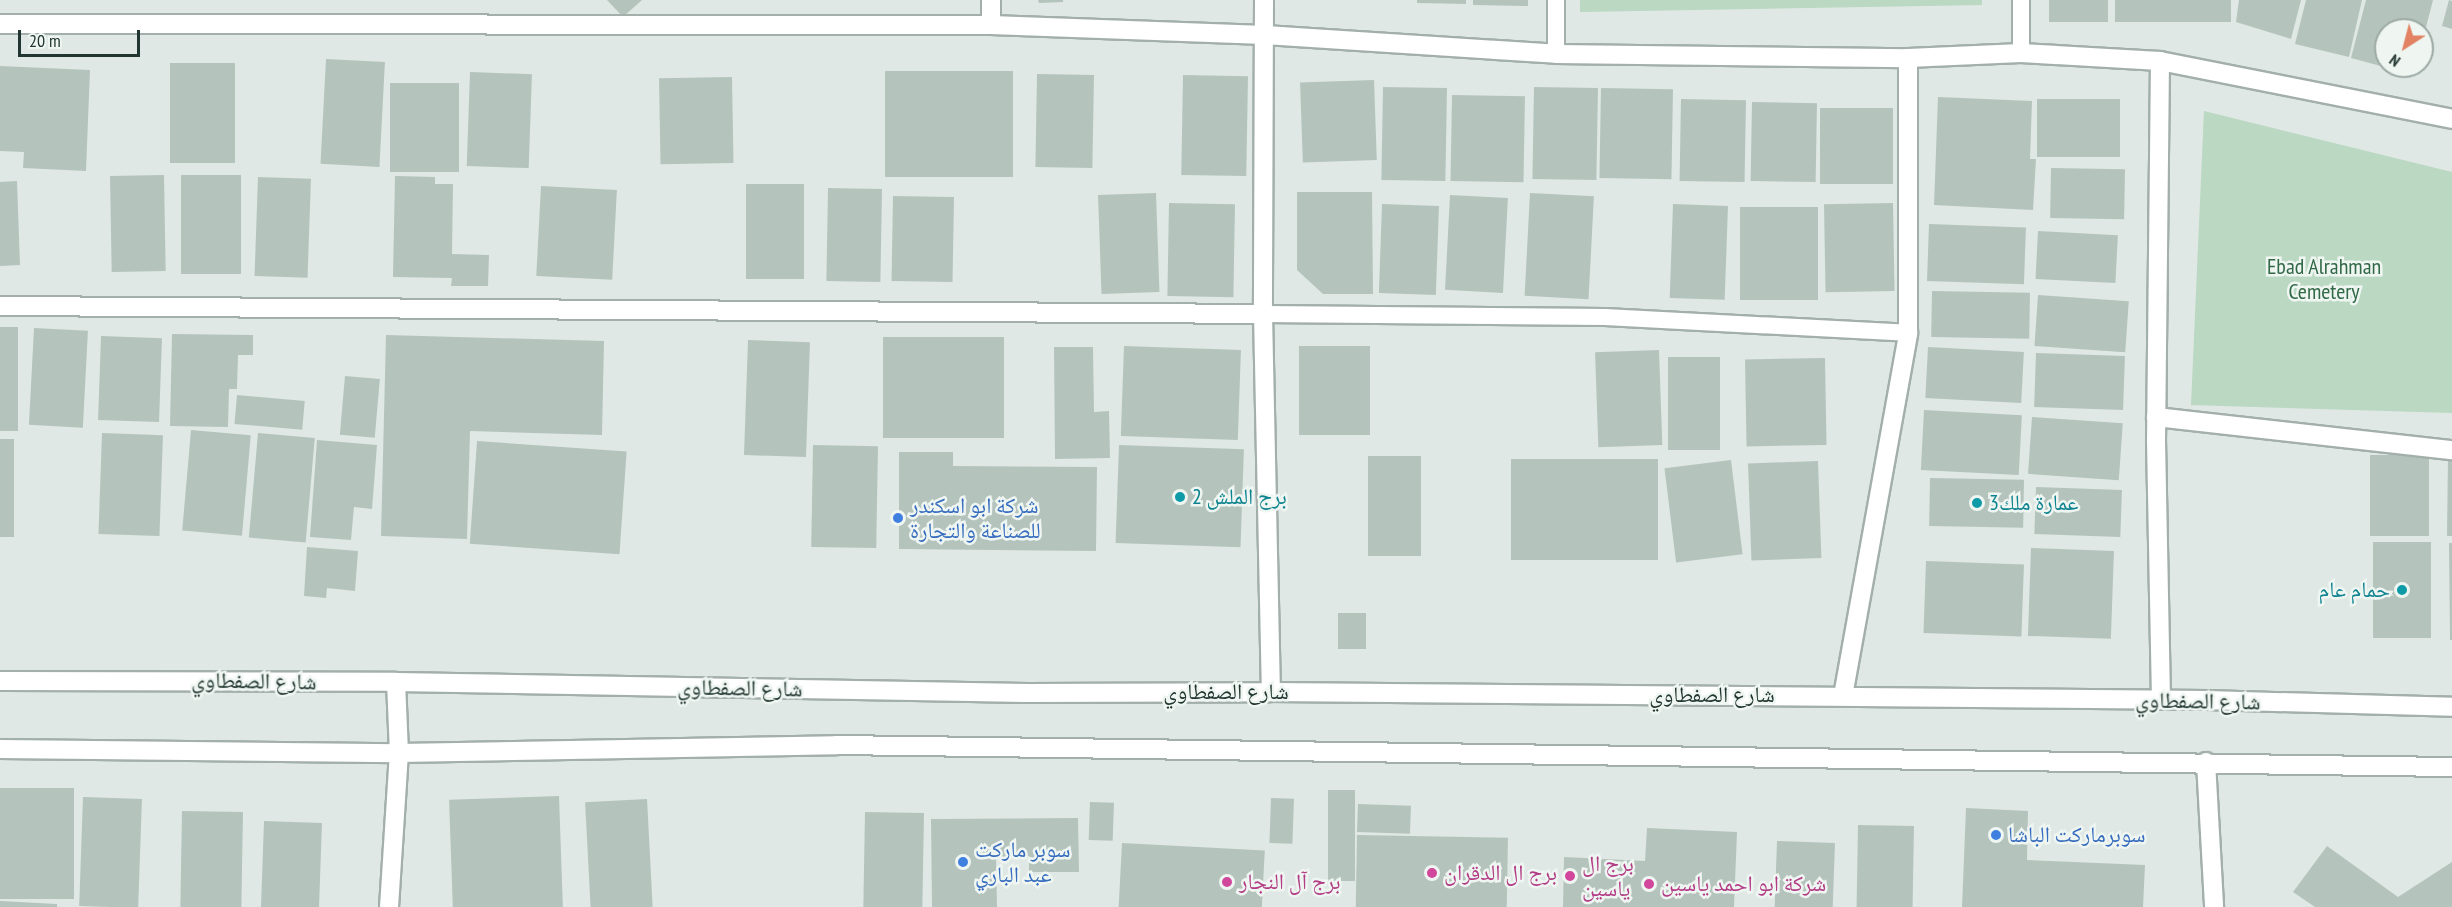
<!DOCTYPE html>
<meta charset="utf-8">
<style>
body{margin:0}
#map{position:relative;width:2452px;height:907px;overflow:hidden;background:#dfe8e4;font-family:"PT Sans Narrow","Noto Naskh Arabic",sans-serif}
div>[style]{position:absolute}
.green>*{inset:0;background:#bad8c2}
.building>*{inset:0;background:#b5c3bd;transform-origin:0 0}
.roads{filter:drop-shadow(2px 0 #a3afab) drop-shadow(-2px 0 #a3afab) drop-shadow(0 2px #a3afab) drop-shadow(0 -2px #a3afab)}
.service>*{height:16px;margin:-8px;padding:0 8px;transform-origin:8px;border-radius:8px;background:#fff}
.minor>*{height:18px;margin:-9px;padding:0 9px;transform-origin:9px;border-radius:9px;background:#fff}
.secondary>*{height:18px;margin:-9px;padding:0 9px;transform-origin:9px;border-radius:9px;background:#fff}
.dots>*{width:16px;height:16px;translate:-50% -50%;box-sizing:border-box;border:3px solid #eff6f2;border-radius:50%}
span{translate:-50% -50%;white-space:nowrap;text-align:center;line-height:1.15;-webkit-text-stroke:5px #eff6f2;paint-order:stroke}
.park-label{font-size:22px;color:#316846}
.culture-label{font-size:22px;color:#0d838f}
.left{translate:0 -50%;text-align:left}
.right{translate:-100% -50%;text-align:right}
.shop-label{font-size:22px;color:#366cbe}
.street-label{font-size:22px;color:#223631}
.hotel-label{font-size:22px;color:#b23c85}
.north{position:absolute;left:2374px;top:18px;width:60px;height:60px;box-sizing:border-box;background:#eff6f2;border:2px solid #9da9a5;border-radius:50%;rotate:216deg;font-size:16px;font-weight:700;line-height:24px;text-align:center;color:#223631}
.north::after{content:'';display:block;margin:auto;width:21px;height:27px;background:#e28263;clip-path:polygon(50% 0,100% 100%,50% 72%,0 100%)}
.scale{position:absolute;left:18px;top:30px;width:122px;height:27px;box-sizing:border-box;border:3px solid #223631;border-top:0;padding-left:8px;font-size:18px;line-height:21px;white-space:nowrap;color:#223631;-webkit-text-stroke:4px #eff6f2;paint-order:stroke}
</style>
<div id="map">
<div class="green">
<i style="clip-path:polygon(1580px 0,1982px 0,1982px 5px,1580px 12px)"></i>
<i style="clip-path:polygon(2204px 111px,2452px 172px,2452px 413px,2191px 405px)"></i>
</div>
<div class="building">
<i style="clip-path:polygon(607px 0,642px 0,623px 17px)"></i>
<i style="clip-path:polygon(1038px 0,1063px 0,1063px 2px,1039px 3px)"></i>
<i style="clip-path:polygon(1417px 0,1466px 0,1466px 4px,1417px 3px)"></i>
<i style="clip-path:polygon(1473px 0,1528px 0,1528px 6px,1473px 5px)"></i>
<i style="left:2049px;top:0;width:59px;height:22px"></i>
<i style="left:2115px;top:0;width:116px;height:22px"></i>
<i style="clip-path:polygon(2239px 0,2301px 0,2291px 39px,2236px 22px)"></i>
<i style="clip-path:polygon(2306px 0,2362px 0,2349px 57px,2295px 44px)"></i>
<i style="clip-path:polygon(2366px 0,2433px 0,2423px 39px,2422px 30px,2386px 30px,2386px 66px,2416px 66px,2414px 75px,2351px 58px)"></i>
<i style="clip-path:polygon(2449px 0,2452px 1px,2452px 29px,2442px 26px)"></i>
<i style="left:326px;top:59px;width:59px;height:105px;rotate:3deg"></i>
<i style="left:170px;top:63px;width:65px;height:100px"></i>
<i style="clip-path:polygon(0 66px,90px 70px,86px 171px,23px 168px,24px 152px,0 151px)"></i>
<i style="left:885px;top:71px;width:128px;height:106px"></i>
<i style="left:470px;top:72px;width:62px;height:94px;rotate:2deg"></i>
<i style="left:1037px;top:74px;width:57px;height:93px;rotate:1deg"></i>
<i style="left:1183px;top:75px;width:65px;height:100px;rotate:1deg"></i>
<i style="left:732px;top:77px;width:86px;height:73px;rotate:89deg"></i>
<i style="left:1374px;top:80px;width:80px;height:74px;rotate:88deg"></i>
<i style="left:390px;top:83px;width:69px;height:89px"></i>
<i style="left:1383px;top:87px;width:64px;height:93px;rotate:1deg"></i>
<i style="left:1534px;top:87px;width:64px;height:92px;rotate:1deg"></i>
<i style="left:1601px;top:88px;width:72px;height:90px;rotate:1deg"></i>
<i style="left:1452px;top:95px;width:73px;height:86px;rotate:1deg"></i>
<i style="clip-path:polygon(1938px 97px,2032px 101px,2030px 159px,2036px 159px,2033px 210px,1934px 205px)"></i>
<i style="left:1681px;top:99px;width:65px;height:82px;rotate:1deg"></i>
<i style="left:2037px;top:99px;width:83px;height:58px"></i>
<i style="left:1752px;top:102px;width:65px;height:79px;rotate:1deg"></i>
<i style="left:1820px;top:108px;width:73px;height:76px"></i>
<i style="left:2051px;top:168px;width:74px;height:50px;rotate:1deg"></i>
<i style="left:164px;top:175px;width:96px;height:54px;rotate:89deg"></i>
<i style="left:181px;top:175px;width:60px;height:99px"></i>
<i style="clip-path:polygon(395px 176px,435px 177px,435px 184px,453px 184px,452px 254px,489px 255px,488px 286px,451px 286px,452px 278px,393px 277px)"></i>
<i style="left:258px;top:177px;width:53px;height:99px;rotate:2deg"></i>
<i style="clip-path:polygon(17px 181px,20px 265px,0 266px,0 182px)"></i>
<i style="left:746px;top:184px;width:58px;height:95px"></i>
<i style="left:541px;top:186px;width:76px;height:90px;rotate:3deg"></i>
<i style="left:828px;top:188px;width:54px;height:93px;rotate:1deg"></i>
<i style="clip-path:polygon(1297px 192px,1372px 192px,1373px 294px,1323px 294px,1297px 270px)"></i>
<i style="left:1156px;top:193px;width:99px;height:58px;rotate:88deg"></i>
<i style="left:1530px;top:193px;width:64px;height:103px;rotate:3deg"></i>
<i style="left:1450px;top:195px;width:58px;height:95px;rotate:3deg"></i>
<i style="left:893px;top:196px;width:61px;height:85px;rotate:1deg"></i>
<i style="left:1169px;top:203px;width:66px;height:93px;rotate:1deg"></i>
<i style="left:1893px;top:203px;width:88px;height:69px;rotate:89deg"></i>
<i style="left:1382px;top:204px;width:57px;height:89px;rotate:2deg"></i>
<i style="left:1673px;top:204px;width:55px;height:94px;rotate:2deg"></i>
<i style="left:1740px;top:207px;width:78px;height:93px"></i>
<i style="left:1929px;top:224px;width:97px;height:57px;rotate:2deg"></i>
<i style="left:2038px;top:231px;width:80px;height:48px;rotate:3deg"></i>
<i style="left:1932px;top:291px;width:98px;height:46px;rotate:1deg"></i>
<i style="left:2038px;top:295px;width:91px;height:51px;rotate:4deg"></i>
<i style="left:0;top:327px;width:18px;height:104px"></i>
<i style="left:34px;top:328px;width:54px;height:97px;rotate:3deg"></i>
<i style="clip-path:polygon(172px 334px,253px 335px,253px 355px,238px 355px,237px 389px,229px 389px,228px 427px,170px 426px)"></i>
<i style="clip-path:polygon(386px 335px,604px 341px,602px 435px,470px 431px,467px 539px,381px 536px)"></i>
<i style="left:101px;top:336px;width:61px;height:84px;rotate:2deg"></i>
<i style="left:883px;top:337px;width:121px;height:101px"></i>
<i style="left:748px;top:340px;width:62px;height:115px;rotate:2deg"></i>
<i style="left:1124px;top:346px;width:117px;height:90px;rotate:2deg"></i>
<i style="left:1299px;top:346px;width:71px;height:89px"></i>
<i style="clip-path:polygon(1054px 347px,1093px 347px,1094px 412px,1109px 411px,1110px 458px,1055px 459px)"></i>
<i style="left:1928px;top:347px;width:96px;height:51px;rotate:3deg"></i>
<i style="left:1659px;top:350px;width:95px;height:64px;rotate:88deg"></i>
<i style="left:2036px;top:353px;width:89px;height:54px;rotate:2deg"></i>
<i style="left:1668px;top:357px;width:52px;height:93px"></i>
<i style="left:1825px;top:358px;width:87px;height:80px;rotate:89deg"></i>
<i style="left:345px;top:376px;width:35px;height:59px;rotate:5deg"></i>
<i style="left:237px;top:395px;width:68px;height:29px;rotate:5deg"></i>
<i style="left:1924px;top:410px;width:98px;height:60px;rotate:3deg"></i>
<i style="left:2032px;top:417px;width:91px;height:57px;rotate:4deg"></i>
<i style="left:191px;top:430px;width:60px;height:101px;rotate:5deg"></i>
<i style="left:102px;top:433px;width:61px;height:101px;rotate:2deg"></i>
<i style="left:258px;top:433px;width:57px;height:105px;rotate:5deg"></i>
<i style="left:0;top:439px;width:14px;height:98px"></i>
<i style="clip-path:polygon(317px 440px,377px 445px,372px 509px,354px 507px,351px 540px,310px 537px)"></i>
<i style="left:477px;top:441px;width:150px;height:103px;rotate:4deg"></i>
<i style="left:813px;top:445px;width:65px;height:102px;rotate:1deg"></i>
<i style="left:1119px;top:445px;width:125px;height:98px;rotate:2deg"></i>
<i style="clip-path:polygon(899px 452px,953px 452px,953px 466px,1097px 467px,1096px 551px,899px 549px)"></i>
<i style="left:2370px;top:455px;width:59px;height:81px"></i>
<i style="left:1368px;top:456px;width:53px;height:100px"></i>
<i style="clip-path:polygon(2448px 457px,2452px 457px,2452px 536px,2447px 536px)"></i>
<i style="left:1511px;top:459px;width:147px;height:101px"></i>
<i style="left:1731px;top:460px;width:95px;height:67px;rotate:83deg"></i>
<i style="left:1818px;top:461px;width:97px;height:70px;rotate:88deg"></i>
<i style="left:1930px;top:478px;width:94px;height:48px;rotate:1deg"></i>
<i style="left:2036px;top:487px;width:86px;height:47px;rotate:2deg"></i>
<i style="left:2373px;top:542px;width:58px;height:96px"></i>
<i style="clip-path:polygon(2449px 543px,2452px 543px,2452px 640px,2450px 640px)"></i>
<i style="clip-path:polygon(307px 547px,358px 551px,355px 591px,327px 588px,326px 598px,304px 596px)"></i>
<i style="left:2031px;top:548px;width:83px;height:88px;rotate:2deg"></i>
<i style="left:1926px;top:561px;width:98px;height:72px;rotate:2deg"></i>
<i style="left:1338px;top:613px;width:28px;height:36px"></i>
<i style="left:0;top:788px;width:74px;height:111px"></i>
<i style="left:1328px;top:790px;width:27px;height:91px"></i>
<i style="left:559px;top:796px;width:111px;height:110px;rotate:88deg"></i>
<i style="left:83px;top:797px;width:59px;height:109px;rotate:2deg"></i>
<i style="left:1271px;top:798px;width:23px;height:45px;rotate:2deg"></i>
<i style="left:647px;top:799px;width:108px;height:62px;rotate:87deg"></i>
<i style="left:1090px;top:802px;width:24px;height:38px;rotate:2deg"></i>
<i style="left:1358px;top:804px;width:53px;height:28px;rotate:2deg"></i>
<i style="clip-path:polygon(1966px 808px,2028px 811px,2027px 860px,2145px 865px,2143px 907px,1962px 907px)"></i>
<i style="left:182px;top:811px;width:61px;height:96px;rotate:1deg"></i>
<i style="left:865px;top:812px;width:59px;height:95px;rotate:1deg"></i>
<i style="clip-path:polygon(1078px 818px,1079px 872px,1029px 872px,1029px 856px,996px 857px,997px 907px,932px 907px,931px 819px)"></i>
<i style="left:264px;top:821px;width:58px;height:86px;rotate:2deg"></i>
<i style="left:1858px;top:825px;width:56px;height:82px;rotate:1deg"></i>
<i style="clip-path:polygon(1647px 828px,1737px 832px,1734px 907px,1563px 907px,1564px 857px,1645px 861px)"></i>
<i style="left:1357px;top:835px;width:151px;height:72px;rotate:1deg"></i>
<i style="left:1777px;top:841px;width:58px;height:66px;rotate:2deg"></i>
<i style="left:1122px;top:843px;width:143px;height:64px;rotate:3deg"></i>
<i style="clip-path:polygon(2327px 846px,2398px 897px,2452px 862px,2452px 907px,2315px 907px,2293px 892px)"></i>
<i style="clip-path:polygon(0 901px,57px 904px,57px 907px,0 907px)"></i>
</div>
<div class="roads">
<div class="service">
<i style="left:2021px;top:53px;width:53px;rotate:-90deg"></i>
<i style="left:1556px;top:54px;width:54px;rotate:-90deg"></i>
<i style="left:1263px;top:314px;width:342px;rotate:0.5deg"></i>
<i style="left:1605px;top:317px;width:303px;rotate:3deg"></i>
</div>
<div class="minor">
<i style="left:1264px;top:0;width:314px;rotate:90.2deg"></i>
<i style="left:1263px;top:314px;width:378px;rotate:88.8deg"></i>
<i style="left:0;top:24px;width:991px;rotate:0.06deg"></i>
<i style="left:991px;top:25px;width:274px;rotate:2.1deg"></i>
<i style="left:1265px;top:35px;width:292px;rotate:3.7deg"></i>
<i style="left:1556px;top:54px;width:352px;rotate:0.7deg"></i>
<i style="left:1908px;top:58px;width:113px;rotate:-2.5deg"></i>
<i style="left:2021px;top:53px;width:139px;rotate:3.3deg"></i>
<i style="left:2160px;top:61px;width:379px;rotate:90.6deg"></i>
<i style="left:2156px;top:440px;width:260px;rotate:88.9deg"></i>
<i style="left:991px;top:25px;width:25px;rotate:-90deg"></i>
<i style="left:2160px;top:61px;width:298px;rotate:11.2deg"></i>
<i style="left:0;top:306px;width:1263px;rotate:0.36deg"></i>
<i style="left:2156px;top:417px;width:298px;rotate:6.4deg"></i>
<i style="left:1843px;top:696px;width:369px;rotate:-79.8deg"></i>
<i style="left:1908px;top:333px;width:275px;rotate:-90deg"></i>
<i style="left:2206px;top:762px;width:145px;rotate:86.8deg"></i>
<i style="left:389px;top:907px;width:154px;rotate:-86.3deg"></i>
<i style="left:399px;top:753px;width:71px;rotate:-92.4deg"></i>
</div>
<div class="secondary">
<i style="left:0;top:681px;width:396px;rotate:0.1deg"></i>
<i style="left:396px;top:682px;width:632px;rotate:1deg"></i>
<i style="left:1028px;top:693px;width:243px;rotate:-0.2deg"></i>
<i style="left:1271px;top:692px;width:935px;rotate:0.49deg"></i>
<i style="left:2206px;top:700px;width:246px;rotate:1.6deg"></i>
<i style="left:0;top:749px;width:399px;rotate:0.6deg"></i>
<i style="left:399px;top:753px;width:437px;rotate:-1deg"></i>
<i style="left:836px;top:745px;width:1616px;rotate:0.78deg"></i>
</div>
</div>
<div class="dots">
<i style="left:1180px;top:497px;background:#0f9aa8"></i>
<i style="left:1977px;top:503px;background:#0f9aa8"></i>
<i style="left:898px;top:518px;background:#3f7fe0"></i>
<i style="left:2402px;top:590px;background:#0f9aa8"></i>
<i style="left:1996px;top:835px;background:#3f7fe0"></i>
<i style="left:963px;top:862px;background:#3f7fe0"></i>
<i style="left:1432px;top:873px;background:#d1479c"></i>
<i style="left:1570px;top:876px;background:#d1479c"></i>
<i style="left:1227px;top:882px;background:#d1479c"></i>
<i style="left:1649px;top:884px;background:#d1479c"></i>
</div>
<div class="park-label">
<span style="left:2324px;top:279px">Ebad Alrahman<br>Cemetery</span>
</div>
<div class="culture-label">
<span class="left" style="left:1192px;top:497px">برج الملش 2</span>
<span class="left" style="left:1989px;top:503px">عمارة ملك3</span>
<span class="right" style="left:2390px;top:590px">حمام عام</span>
</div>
<div class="shop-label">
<span class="left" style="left:910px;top:518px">شركة ابو اسكندر<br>للصناعة والتجارة</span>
<span class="left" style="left:2008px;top:835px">سوبرماركت الباشا</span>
<span class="left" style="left:975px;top:862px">سوبر ماركت<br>عبد الباري</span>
</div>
<div class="street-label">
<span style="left:254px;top:681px;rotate:1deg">شارع الصفطاوي</span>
<span style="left:740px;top:688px;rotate:1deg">شارع الصفطاوي</span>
<span style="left:1226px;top:692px">شارع الصفطاوي</span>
<span style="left:1712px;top:695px">شارع الصفطاوي</span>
<span style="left:2198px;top:701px;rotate:1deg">شارع الصفطاوي</span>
</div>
<div class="hotel-label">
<span class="left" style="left:1582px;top:876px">برج ال<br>ياسين</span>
<span class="left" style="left:1444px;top:873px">برج ال الدقران</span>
<span class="left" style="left:1239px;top:882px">برج آل النجار</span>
<span class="left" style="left:1661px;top:884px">شركة ابو احمد ياسين</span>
</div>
<div class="north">N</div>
<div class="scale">20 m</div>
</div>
